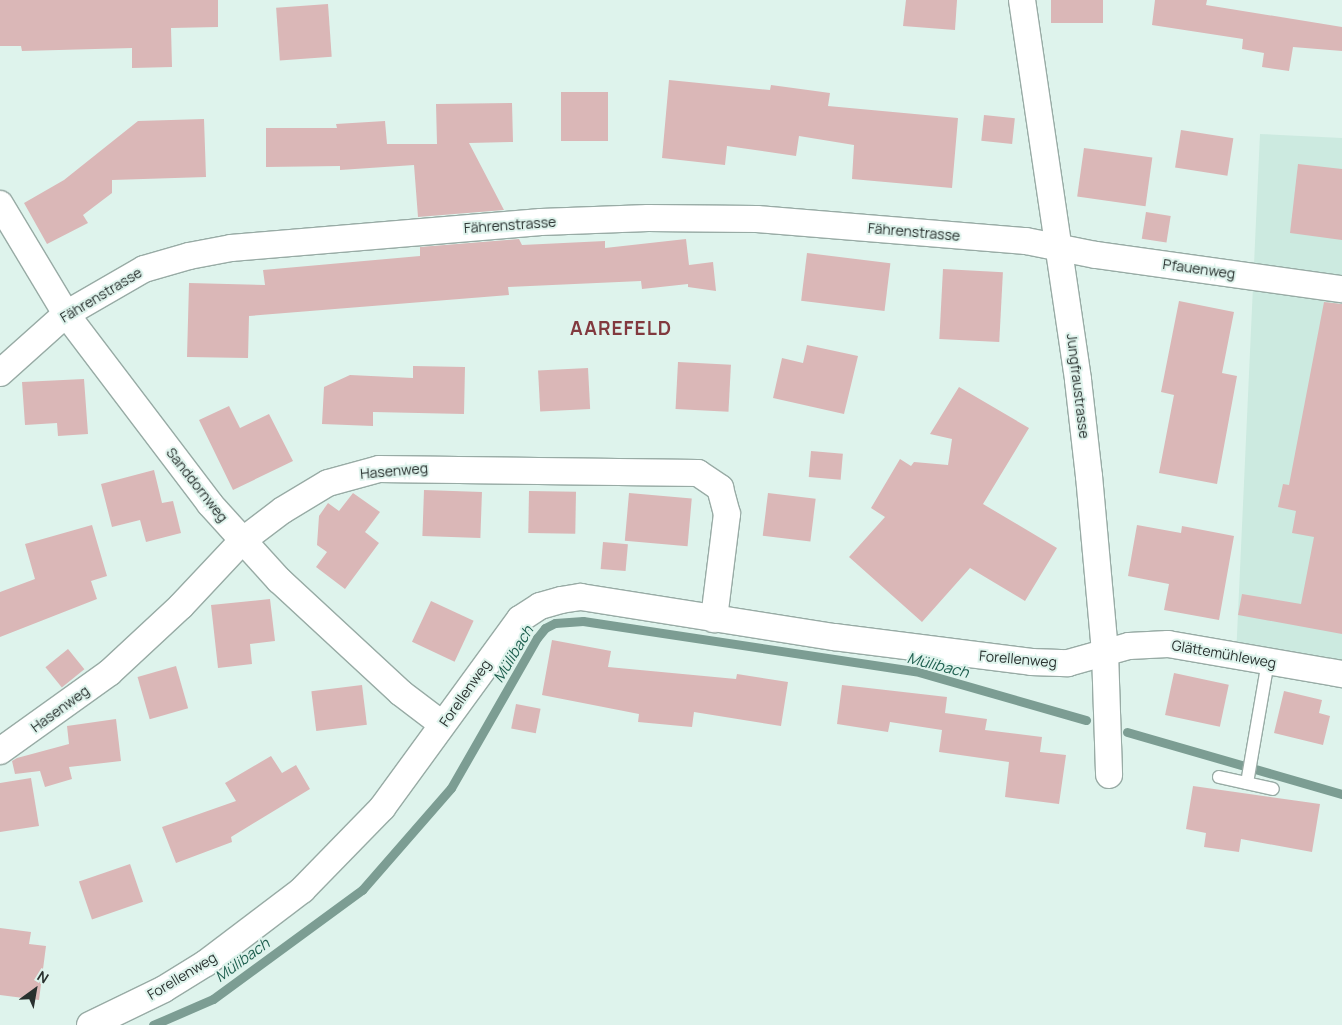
<!DOCTYPE html>
<meta charset="utf-8">
<style>
body{margin:0}
#map{position:relative;width:1342px;height:1025px;overflow:hidden;background:#def3ec;font-family:Manrope,sans-serif}
div>[style]{position:absolute}
.built>*{inset:0;background:#cceae0}
.stream>*{height:9px;margin:-4.5px;padding:0 4.5px;transform-origin:4.5px;border-radius:4.5px;background:#7c9d93}
.building>*{inset:0;background:#dab7b7;transform-origin:0 0}
.roads{filter:drop-shadow(1px 0 #98aba5) drop-shadow(-1px 0 #98aba5) drop-shadow(0 1px #98aba5) drop-shadow(0 -1px #98aba5)}
.lane>*{height:12px;margin:-6px;padding:0 6px;transform-origin:6px;border-radius:6px;background:#fff}
.street>*{height:26px;margin:-13px;padding:0 13px;transform-origin:13px;border-radius:13px;background:#fff}
span{translate:-50% -50%;white-space:nowrap;text-align:center;line-height:1.15;-webkit-text-stroke:4px #def3ec;paint-order:stroke}
.street-label{font-size:14px;color:#28302e}
.water-label{font-size:15px;color:#1e5f4f;font-style:italic}
.district-label{font-size:19px;color:#81393e;font-weight:700;letter-spacing:1px}
.north{position:absolute;left:10px;top:965px;width:50px;height:50px;-webkit-text-stroke:4px #def3ec;paint-order:stroke;rotate:32deg;font-size:14px;font-weight:700;line-height:20px;text-align:center;color:#28302e}
.north::after{content:'';display:block;margin:auto;width:18px;height:22px;background:#28302e;clip-path:polygon(50% 0,100% 100%,50% 72%,0 100%)}
</style>
<div id="map">
<div class="built">
<i style="clip-path:polygon(1260px 134px,1342px 138px,1342px 674px,1236px 657px)"></i>
</div>
<div class="stream">
<i style="left:1127px;top:732px;width:224px;rotate:16.1deg"></i>
<i style="left:153px;top:1025px;width:65px;rotate:-23.4deg"></i>
<i style="left:213px;top:999px;width:185px;rotate:-36.2deg"></i>
<i style="left:362px;top:890px;width:135px;rotate:-48.9deg"></i>
<i style="left:451px;top:788px;width:173px;rotate:-60.2deg"></i>
<i style="left:537px;top:638px;width:13px;rotate:-51deg"></i>
<i style="left:545px;top:628px;width:11px;rotate:-27deg"></i>
<i style="left:555px;top:623px;width:28px;rotate:-4deg"></i>
<i style="left:583px;top:621px;width:336px;rotate:8.6deg"></i>
<i style="left:915px;top:671px;width:178px;rotate:16deg"></i>
</div>
<div class="building">
<i style="clip-path:polygon(0 0,218px 0,218px 27px,171px 28px,172px 67px,132px 68px,132px 48px,22px 51px,21px 46px,0 46px)"></i>
<i style="clip-path:polygon(906px 0,957px 0,955px 30px,903px 26px)"></i>
<i style="left:1051px;top:0;width:52px;height:23px"></i>
<i style="clip-path:polygon(1155px 0,1207px 0,1206px 5px,1342px 27px,1342px 51px,1293px 47px,1289px 71px,1262px 67px,1264px 53px,1242px 49px,1243px 39px,1152px 25px)"></i>
<i style="left:328px;top:4px;width:53px;height:52px;rotate:86deg"></i>
<i style="clip-path:polygon(669px 80px,770px 90px,771px 85px,830px 93px,828px 106px,958px 118px,952px 188px,852px 179px,854px 145px,799px 136px,796px 156px,727px 146px,725px 165px,662px 158px)"></i>
<i style="left:608px;top:92px;width:49px;height:47px;rotate:90deg"></i>
<i style="clip-path:polygon(512px 103px,513px 142px,469px 143px,504px 210px,418px 217px,414px 165px,340px 170px,340px 166px,266px 167px,266px 128px,337px 128px,336px 124px,385px 121px,387px 144px,437px 144px,436px 104px)"></i>
<i style="left:984px;top:115px;width:31px;height:26px;rotate:6deg"></i>
<i style="clip-path:polygon(204px 119px,206px 177px,112px 180px,112px 193px,83px 215px,88px 223px,47px 244px,24px 203px,64px 180px,138px 121px)"></i>
<i style="left:1181px;top:130px;width:53px;height:38px;rotate:9deg"></i>
<i style="left:1084px;top:148px;width:69px;height:49px;rotate:8deg"></i>
<i style="clip-path:polygon(1298px 164px,1342px 169px,1342px 240px,1290px 233px)"></i>
<i style="left:1146px;top:212px;width:25px;height:27px;rotate:9deg"></i>
<i style="clip-path:polygon(519px 239px,522px 245px,605px 241px,605px 248px,686px 239px,689px 265px,713px 262px,716px 291px,688px 287px,688px 284px,642px 289px,641px 281px,508px 287px,509px 295px,249px 316px,248px 358px,187px 357px,189px 283px,265px 285px,263px 270px,420px 256px,420px 247px)"></i>
<i style="left:807px;top:253px;width:84px;height:48px;rotate:7deg"></i>
<i style="left:943px;top:269px;width:60px;height:70px;rotate:3deg"></i>
<i style="clip-path:polygon(1179px 301px,1234px 312px,1222px 373px,1237px 376px,1217px 484px,1159px 473px,1174px 395px,1161px 392px)"></i>
<i style="clip-path:polygon(1324px 302px,1342px 304px,1342px 634px,1238px 615px,1242px 594px,1301px 604px,1314px 537px,1292px 533px,1296px 511px,1278px 507px,1283px 484px,1289px 485px)"></i>
<i style="clip-path:polygon(807px 345px,858px 356px,844px 414px,773px 398px,782px 358px,803px 363px)"></i>
<i style="left:678px;top:362px;width:53px;height:47px;rotate:3deg"></i>
<i style="clip-path:polygon(413px 366px,465px 367px,464px 414px,373px 412px,373px 426px,322px 424px,324px 387px,350px 375px,413px 378px)"></i>
<i style="left:588px;top:368px;width:41px;height:50px;rotate:87deg"></i>
<i style="clip-path:polygon(84px 379px,88px 434px,58px 436px,57px 423px,25px 425px,22px 382px)"></i>
<i style="clip-path:polygon(959px 387px,1029px 428px,983px 504px,1057px 548px,1025px 601px,970px 568px,922px 622px,849px 557px,885px 517px,871px 508px,900px 459px,911px 466px,914px 462px,948px 465px,952px 439px,930px 434px)"></i>
<i style="clip-path:polygon(229px 406px,240px 428px,269px 414px,293px 461px,233px 490px,199px 420px)"></i>
<i style="left:811px;top:451px;width:32px;height:26px;rotate:5deg"></i>
<i style="clip-path:polygon(154px 470px,162px 503px,173px 501px,181px 533px,146px 542px,140px 520px,112px 527px,101px 484px)"></i>
<i style="left:424px;top:490px;width:58px;height:46px;rotate:2deg"></i>
<i style="left:529px;top:491px;width:47px;height:42px;rotate:1deg"></i>
<i style="clip-path:polygon(353px 493px,380px 512px,365px 532px,379px 543px,345px 589px,316px 567px,327px 552px,317px 545px,319px 516px,328px 503px,339px 511px)"></i>
<i style="left:629px;top:493px;width:63px;height:48px;rotate:5deg"></i>
<i style="left:768px;top:493px;width:48px;height:43px;rotate:7deg"></i>
<i style="clip-path:polygon(92px 525px,107px 576px,91px 581px,97px 599px,0 637px,0 592px,35px 579px,25px 544px)"></i>
<i style="clip-path:polygon(1137px 525px,1181px 533px,1182px 526px,1234px 536px,1219px 620px,1164px 610px,1169px 584px,1128px 576px)"></i>
<i style="left:603px;top:542px;width:25px;height:27px;rotate:5deg"></i>
<i style="clip-path:polygon(270px 599px,275px 641px,250px 644px,252px 664px,218px 668px,211px 605px)"></i>
<i style="left:431px;top:601px;width:47px;height:45px;rotate:25deg"></i>
<i style="clip-path:polygon(552px 640px,611px 651px,608px 667px,736px 679px,737px 674px,788px 682px,781px 726px,694px 712px,692px 727px,638px 722px,639px 714px,542px 695px)"></i>
<i style="left:68px;top:649px;width:26px;height:29px;rotate:51deg"></i>
<i style="left:176px;top:666px;width:44px;height:40px;rotate:74deg"></i>
<i style="left:1174px;top:673px;width:56px;height:43px;rotate:12deg"></i>
<i style="left:362px;top:685px;width:40px;height:51px;rotate:83deg"></i>
<i style="clip-path:polygon(842px 685px,947px 697px,945px 713px,987px 719px,985px 730px,1042px 737px,1040px 752px,1066px 755px,1059px 804px,1005px 797px,1009px 762px,939px 752px,942px 730px,890px 722px,888px 732px,837px 724px)"></i>
<i style="clip-path:polygon(1284px 691px,1322px 700px,1319px 713px,1330px 716px,1323px 745px,1274px 733px)"></i>
<i style="left:516px;top:704px;width:25px;height:25px;rotate:11deg"></i>
<i style="clip-path:polygon(116px 719px,121px 761px,69px 767px,72px 779px,45px 787px,40px 771px,15px 774px,12px 761px,17px 758px,69px 744px,67px 726px)"></i>
<i style="clip-path:polygon(271px 756px,282px 773px,296px 765px,310px 789px,231px 837px,232px 842px,176px 863px,162px 827px,236px 801px,225px 783px)"></i>
<i style="clip-path:polygon(31px 778px,39px 826px,0 832px,0 783px)"></i>
<i style="clip-path:polygon(1193px 786px,1320px 804px,1312px 852px,1241px 839px,1239px 852px,1204px 847px,1206px 833px,1186px 829px)"></i>
<i style="left:130px;top:864px;width:40px;height:54px;rotate:71deg"></i>
<i style="clip-path:polygon(0 928px,31px 932px,29px 944px,46px 946px,39px 1000px,0 995px)"></i>
</div>
<div class="roads">
<div class="lane">
<i style="left:1219px;top:777px;width:55px;rotate:12.5deg"></i>
<i style="left:1247px;top:783px;width:124px;rotate:-80.2deg"></i>
</div>
<div class="street">
<i style="left:1022px;top:0;width:384px;rotate:81.6deg"></i>
<i style="left:1078px;top:380px;width:97px;rotate:83.5deg"></i>
<i style="left:1089px;top:476px;width:177px;rotate:84.8deg"></i>
<i style="left:1105px;top:652px;width:123px;rotate:88.1deg"></i>
<i style="left:0;top:204px;width:128px;rotate:59deg"></i>
<i style="left:66px;top:314px;width:238px;rotate:52.8deg"></i>
<i style="left:210px;top:504px;width:103px;rotate:47.8deg"></i>
<i style="left:279px;top:580px;width:166px;rotate:42.8deg"></i>
<i style="left:401px;top:693px;width:51px;rotate:37.1deg"></i>
<i style="left:0;top:373px;width:89px;rotate:-41.8deg"></i>
<i style="left:66px;top:314px;width:90px;rotate:-30deg"></i>
<i style="left:144px;top:269px;width:47px;rotate:-16.1deg"></i>
<i style="left:189px;top:256px;width:43px;rotate:-10.8deg"></i>
<i style="left:231px;top:248px;width:311px;rotate:-4.8deg"></i>
<i style="left:541px;top:222px;width:107px;rotate:-2.1deg"></i>
<i style="left:648px;top:218px;width:109px;rotate:0.5deg"></i>
<i style="left:757px;top:219px;width:270px;rotate:4.7deg"></i>
<i style="left:1026px;top:241px;width:71px;rotate:11.3deg"></i>
<i style="left:1096px;top:255px;width:248px;rotate:7.9deg"></i>
<i style="left:0;top:751px;width:134px;rotate:-35.6deg"></i>
<i style="left:109px;top:673px;width:98px;rotate:-42.9deg"></i>
<i style="left:181px;top:606px;width:89px;rotate:-46.8deg"></i>
<i style="left:242px;top:541px;width:51px;rotate:-37.1deg"></i>
<i style="left:283px;top:510px;width:52px;rotate:-31deg"></i>
<i style="left:328px;top:483px;width:53px;rotate:-15.4deg"></i>
<i style="left:379px;top:469px;width:319px;rotate:0.7deg"></i>
<i style="left:698px;top:473px;width:27px;rotate:34deg"></i>
<i style="left:720px;top:488px;width:27px;rotate:75deg"></i>
<i style="left:727px;top:514px;width:106px;rotate:97.1deg"></i>
<i style="left:90px;top:1025px;width:82px;rotate:-25.9deg"></i>
<i style="left:164px;top:989px;width:49px;rotate:-31.8deg"></i>
<i style="left:206px;top:963px;width:121px;rotate:-37.2deg"></i>
<i style="left:302px;top:890px;width:115px;rotate:-45.7deg"></i>
<i style="left:382px;top:808px;width:234px;rotate:-53.9deg"></i>
<i style="left:520px;top:619px;width:24px;rotate:-33deg"></i>
<i style="left:540px;top:606px;width:22px;rotate:-16deg"></i>
<i style="left:561px;top:600px;width:20px;rotate:-9deg"></i>
<i style="left:581px;top:597px;width:256px;rotate:9deg"></i>
<i style="left:834px;top:637px;width:199px;rotate:7.2deg"></i>
<i style="left:1031px;top:662px;width:37px;rotate:2deg"></i>
<i style="left:1068px;top:663px;width:63px;rotate:-15.6deg"></i>
<i style="left:1129px;top:646px;width:39px;rotate:-3deg"></i>
<i style="left:1168px;top:644px;width:177px;rotate:9.8deg"></i>
</div>
</div>
<div class="street-label">
<span style="left:510px;top:225px;rotate:-4deg">Fährenstrasse</span>
<span style="left:914px;top:232px;rotate:5deg">Fährenstrasse</span>
<span style="left:1199px;top:269px;rotate:8deg">Pfauenweg</span>
<span style="left:101px;top:295px;rotate:-31deg">Fährenstrasse</span>
<span style="left:1078px;top:386px;rotate:83deg">Jungfraustrasse</span>
<span style="left:394px;top:471px;rotate:-5deg">Hasenweg</span>
<span style="left:197px;top:485px;rotate:52deg">Sanddornweg</span>
<span style="left:1224px;top:654px;rotate:10deg">Glättemühleweg</span>
<span style="left:1018px;top:659px;rotate:5deg">Forellenweg</span>
<span style="left:465px;top:693px;rotate:-55deg">Forellenweg</span>
<span style="left:60px;top:709px;rotate:-36deg">Hasenweg</span>
<span style="left:182px;top:976px;rotate:-31deg">Forellenweg</span>
</div>
<div class="water-label">
<span style="left:513px;top:654px;rotate:-59deg">Mülibach</span>
<span style="left:938px;top:665px;rotate:14deg">Mülibach</span>
<span style="left:242px;top:960px;rotate:-36deg">Mülibach</span>
</div>
<div class="district-label">
<span style="left:621px;top:329px">AAREFELD</span>
</div>
<div class="north">N</div>
</div>
